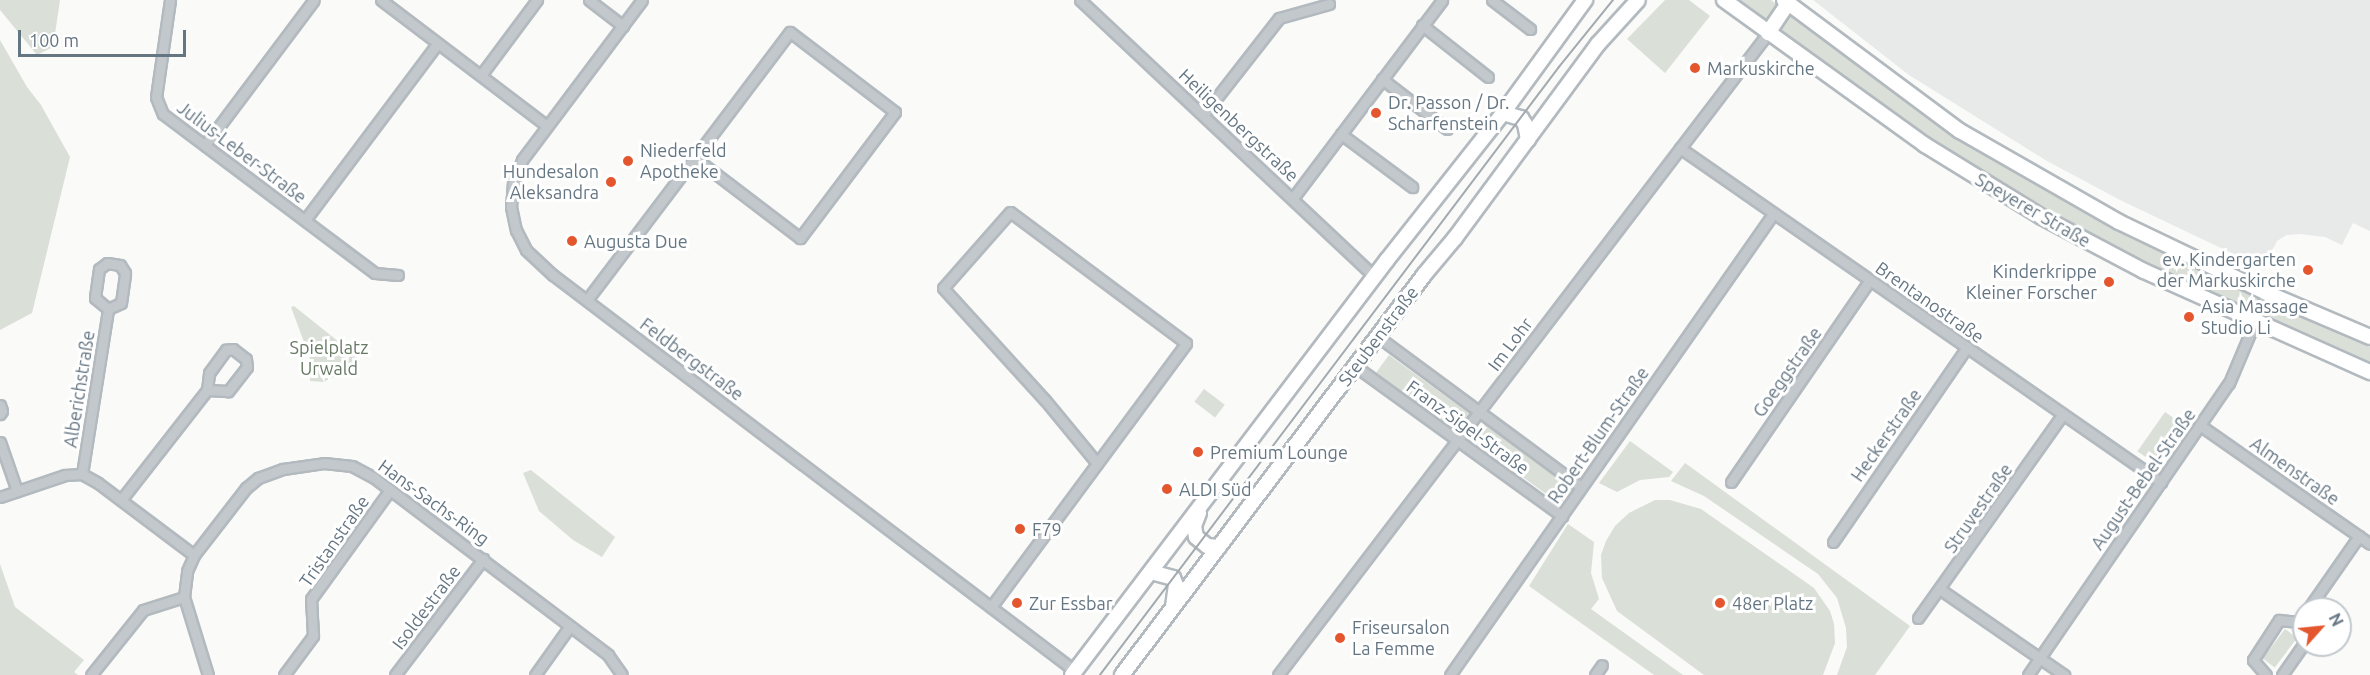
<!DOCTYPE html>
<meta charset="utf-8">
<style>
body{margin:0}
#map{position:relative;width:2370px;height:675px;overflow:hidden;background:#fafaf8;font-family:Ubuntu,sans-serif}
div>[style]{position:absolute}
.built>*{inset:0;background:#e8e9e9}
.green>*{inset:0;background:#dadfd7;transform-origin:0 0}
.roads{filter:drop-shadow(2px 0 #b3babf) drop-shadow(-2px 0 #b3babf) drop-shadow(0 2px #b3babf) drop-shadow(0 -2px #b3babf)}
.street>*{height:9px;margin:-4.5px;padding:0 4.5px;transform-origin:4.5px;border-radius:4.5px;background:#c3c8cc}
.secondary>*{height:14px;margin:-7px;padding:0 7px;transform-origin:7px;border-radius:7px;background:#fff}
.tram>*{height:1.5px;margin:-0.75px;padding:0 0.75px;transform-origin:0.75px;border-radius:0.75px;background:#a2aab0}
.dots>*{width:16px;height:16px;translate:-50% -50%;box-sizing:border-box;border:3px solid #fff;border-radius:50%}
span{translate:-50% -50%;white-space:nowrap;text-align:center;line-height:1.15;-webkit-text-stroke:6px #fff;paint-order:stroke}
.poi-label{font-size:18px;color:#657683}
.left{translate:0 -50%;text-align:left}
.right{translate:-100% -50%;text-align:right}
.street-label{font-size:18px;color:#657683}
.park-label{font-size:18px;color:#687a64}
.north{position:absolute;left:2292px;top:597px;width:60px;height:60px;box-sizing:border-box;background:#fff;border:2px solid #c1c8cd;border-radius:50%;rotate:63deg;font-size:16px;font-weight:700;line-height:24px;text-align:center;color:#657683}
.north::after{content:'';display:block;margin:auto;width:21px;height:27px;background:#e4572e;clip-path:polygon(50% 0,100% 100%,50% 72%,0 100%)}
.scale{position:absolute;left:18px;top:30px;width:168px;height:27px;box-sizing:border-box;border:3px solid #657683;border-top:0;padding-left:8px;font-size:18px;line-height:21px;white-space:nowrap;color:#657683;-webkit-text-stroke:4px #fff;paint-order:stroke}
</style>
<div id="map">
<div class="built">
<i style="clip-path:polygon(1813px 0,2370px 0,2370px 231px,2353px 223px,2342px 245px,2325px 237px,2300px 234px,2287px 235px,2277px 241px,2263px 268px,2120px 200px,2047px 161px,1909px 75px)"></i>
</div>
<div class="green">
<i style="clip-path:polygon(0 0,60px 0,53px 47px,37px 55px,0 10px)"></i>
<i style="clip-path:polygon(1665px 0,1689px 0,1710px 16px,1665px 73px,1627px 39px)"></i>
<i style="clip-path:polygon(1740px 0,1771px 0,1955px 136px,2113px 228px,2270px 304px,2370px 347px,2370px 365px,2137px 260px,2046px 208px,1929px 139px)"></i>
<i style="clip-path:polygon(0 40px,27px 87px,41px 105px,70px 157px,32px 313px,0 330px)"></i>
<i style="clip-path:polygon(294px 306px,359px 358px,341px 374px,323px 382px,310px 381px,311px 361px,291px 307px)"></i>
<i style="left:1389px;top:355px;width:102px;height:22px;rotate:36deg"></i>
<i style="left:1204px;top:389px;width:26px;height:16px;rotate:37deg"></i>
<i style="left:2165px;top:412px;width:24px;height:48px;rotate:35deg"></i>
<i style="left:1485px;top:425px;width:109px;height:20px;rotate:36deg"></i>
<i style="clip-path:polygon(1630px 441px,1673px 472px,1669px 477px,1640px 480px,1617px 492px,1599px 483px)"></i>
<i style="clip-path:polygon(1685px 463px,1910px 626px,1875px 675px,1837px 675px,1847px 647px,1846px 628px,1837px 598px,1818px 574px,1704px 496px,1671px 481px)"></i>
<i style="clip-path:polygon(531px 470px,615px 537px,602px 557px,573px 540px,539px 511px,523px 473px)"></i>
<i style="clip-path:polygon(1655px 500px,1670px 500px,1701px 509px,1814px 588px,1830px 611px,1834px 624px,1835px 643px,1823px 675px,1704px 675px,1617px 611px,1602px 578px,1601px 555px,1606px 541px,1615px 526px,1629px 513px)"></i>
<i style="clip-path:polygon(1568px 524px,1594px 542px,1591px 573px,1599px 599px,1591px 609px,1683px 675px,1654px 675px,1529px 586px)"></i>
<i style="clip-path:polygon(0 564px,15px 607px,84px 660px,74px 672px,78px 675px,0 675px)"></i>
<i style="left:2285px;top:629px;width:15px;height:37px;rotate:37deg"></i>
</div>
<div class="roads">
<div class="street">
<i style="left:170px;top:0;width:98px;rotate:98.2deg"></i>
<i style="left:156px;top:97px;width:18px;rotate:68deg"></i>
<i style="left:163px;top:114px;width:265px;rotate:36.9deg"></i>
<i style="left:375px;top:273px;width:23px;rotate:5deg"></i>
<i style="left:381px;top:0;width:208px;rotate:37.2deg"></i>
<i style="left:589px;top:0;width:43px;rotate:37.4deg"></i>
<i style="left:642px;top:0;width:200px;rotate:126.9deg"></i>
<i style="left:522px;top:160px;width:26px;rotate:111deg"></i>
<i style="left:513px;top:184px;width:23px;rotate:95deg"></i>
<i style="left:511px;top:207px;width:24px;rotate:78deg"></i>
<i style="left:516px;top:230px;width:22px;rotate:63deg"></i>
<i style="left:526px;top:250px;width:37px;rotate:43deg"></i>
<i style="left:553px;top:275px;width:655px;rotate:37.18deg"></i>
<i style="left:1080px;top:0;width:403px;rotate:43.2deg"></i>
<i style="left:1492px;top:0;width:48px;rotate:37.3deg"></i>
<i style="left:1422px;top:25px;width:84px;rotate:38.2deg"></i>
<i style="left:481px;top:75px;width:94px;rotate:-53.3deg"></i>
<i style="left:1382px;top:79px;width:82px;rotate:37.6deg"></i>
<i style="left:1204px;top:114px;width:122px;rotate:-52deg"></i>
<i style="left:1279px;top:18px;width:52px;rotate:-15.6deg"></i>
<i style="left:1341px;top:134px;width:89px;rotate:36.7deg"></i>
<i style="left:205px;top:145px;width:181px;rotate:-53.1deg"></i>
<i style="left:1680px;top:148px;width:586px;rotate:34.78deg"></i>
<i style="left:1293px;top:198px;width:248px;rotate:-53deg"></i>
<i style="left:305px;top:220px;width:221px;rotate:-53.1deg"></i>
<i style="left:587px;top:300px;width:336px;rotate:-52.9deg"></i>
<i style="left:790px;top:32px;width:132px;rotate:37.3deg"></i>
<i style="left:895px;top:112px;width:158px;rotate:127deg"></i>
<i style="left:800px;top:238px;width:132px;rotate:-142.7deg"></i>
<i style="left:1377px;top:336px;width:254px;rotate:36.5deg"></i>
<i style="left:1355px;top:366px;width:256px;rotate:35.9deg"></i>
<i style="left:0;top:405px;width:6px;rotate:72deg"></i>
<i style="left:2px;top:411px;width:4px;rotate:124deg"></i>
<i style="left:2201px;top:426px;width:206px;rotate:34.9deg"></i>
<i style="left:0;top:442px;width:52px;rotate:70.9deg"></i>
<i style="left:82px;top:474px;width:167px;rotate:-81deg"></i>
<i style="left:108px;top:309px;width:14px;rotate:-25deg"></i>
<i style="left:121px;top:303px;width:30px;rotate:-82deg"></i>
<i style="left:125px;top:273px;width:9px;rotate:-122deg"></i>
<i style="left:120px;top:265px;width:13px;rotate:-171deg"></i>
<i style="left:107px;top:263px;width:10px;rotate:143deg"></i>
<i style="left:99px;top:269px;width:29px;rotate:98deg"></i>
<i style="left:95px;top:298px;width:17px;rotate:40deg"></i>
<i style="left:1731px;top:482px;width:245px;rotate:-55.5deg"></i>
<i style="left:0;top:497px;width:69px;rotate:-18.7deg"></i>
<i style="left:65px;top:475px;width:17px;rotate:-3deg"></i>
<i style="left:82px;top:474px;width:18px;rotate:29deg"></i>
<i style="left:98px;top:483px;width:120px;rotate:36.9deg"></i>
<i style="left:121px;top:500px;width:140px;rotate:-52deg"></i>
<i style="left:207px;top:390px;width:17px;rotate:-83deg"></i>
<i style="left:209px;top:373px;width:29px;rotate:-54deg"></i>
<i style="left:226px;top:350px;width:7px;rotate:-8deg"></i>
<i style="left:233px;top:349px;width:16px;rotate:38deg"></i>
<i style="left:246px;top:359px;width:8px;rotate:83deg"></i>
<i style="left:247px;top:367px;width:31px;rotate:128deg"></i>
<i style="left:228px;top:391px;width:21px;rotate:-177deg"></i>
<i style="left:1833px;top:542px;width:237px;rotate:-55.5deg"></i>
<i style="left:1941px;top:590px;width:150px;rotate:34.6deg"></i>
<i style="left:991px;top:607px;width:328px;rotate:-53.5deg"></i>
<i style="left:1186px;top:343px;width:219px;rotate:-143.3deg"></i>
<i style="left:1010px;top:212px;width:101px;rotate:131.4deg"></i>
<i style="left:943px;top:288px;width:151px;rotate:47.7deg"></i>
<i style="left:1045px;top:400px;width:82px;rotate:50.5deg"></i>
<i style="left:2308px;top:609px;width:89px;rotate:-55.1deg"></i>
<i style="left:1918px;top:618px;width:250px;rotate:-54.6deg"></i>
<i style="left:91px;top:675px;width:83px;rotate:-51.3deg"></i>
<i style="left:143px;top:610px;width:43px;rotate:-17.6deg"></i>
<i style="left:208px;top:675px;width:82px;rotate:-107.1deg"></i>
<i style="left:184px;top:597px;width:26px;rotate:-83deg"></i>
<i style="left:187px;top:571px;width:17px;rotate:-66deg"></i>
<i style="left:194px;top:555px;width:85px;rotate:-52.2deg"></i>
<i style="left:246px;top:488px;width:16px;rotate:-40deg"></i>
<i style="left:258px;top:478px;width:27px;rotate:-20deg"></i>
<i style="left:283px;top:469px;width:41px;rotate:-8.3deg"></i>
<i style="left:324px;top:463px;width:28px;rotate:6deg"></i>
<i style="left:352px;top:466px;width:24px;rotate:28deg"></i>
<i style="left:373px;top:477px;width:295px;rotate:37.1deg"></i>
<i style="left:608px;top:655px;width:24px;rotate:55deg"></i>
<i style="left:284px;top:675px;width:49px;rotate:-53.4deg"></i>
<i style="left:313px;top:636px;width:37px;rotate:-93deg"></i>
<i style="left:311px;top:599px;width:135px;rotate:-54.1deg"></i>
<i style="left:395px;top:675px;width:146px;rotate:-52.8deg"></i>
<i style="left:535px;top:675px;width:60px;rotate:-54.5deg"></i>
<i style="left:1278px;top:675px;width:808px;rotate:-52.65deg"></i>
<i style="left:1450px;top:675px;width:563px;rotate:-54.98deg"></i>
<i style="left:1595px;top:675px;width:12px;rotate:-55deg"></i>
<i style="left:2028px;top:675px;width:354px;rotate:-55.5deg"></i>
<i style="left:2229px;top:383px;width:98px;rotate:-67.1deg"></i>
<i style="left:2266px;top:675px;width:20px;rotate:-131deg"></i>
<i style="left:2253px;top:660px;width:48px;rotate:-57deg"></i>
<i style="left:2279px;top:620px;width:20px;rotate:6deg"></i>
<i style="left:2299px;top:622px;width:15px;rotate:70deg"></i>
<i style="left:2282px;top:675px;width:38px;rotate:-55deg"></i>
</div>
<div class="secondary">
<i style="left:1724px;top:0;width:248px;rotate:35.8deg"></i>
<i style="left:1925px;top:145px;width:137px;rotate:31.6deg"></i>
<i style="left:2042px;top:217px;width:115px;rotate:27.9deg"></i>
<i style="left:2144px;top:271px;width:248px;rotate:24.1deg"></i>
<i style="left:1784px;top:0;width:219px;rotate:36.7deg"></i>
<i style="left:1960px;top:131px;width:183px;rotate:29.8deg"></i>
<i style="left:2119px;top:222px;width:164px;rotate:25.6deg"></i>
<i style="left:2267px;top:293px;width:112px;rotate:23.1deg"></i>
<i style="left:1768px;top:33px;width:36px;rotate:-56deg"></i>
<i style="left:1503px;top:113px;width:19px;rotate:16deg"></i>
<i style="left:1521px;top:118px;width:7px;rotate:56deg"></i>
<i style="left:1525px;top:124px;width:16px;rotate:79deg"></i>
<i style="left:1199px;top:513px;width:14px;rotate:111deg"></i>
<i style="left:1194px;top:526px;width:11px;rotate:80deg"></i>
<i style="left:1196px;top:537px;width:14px;rotate:39deg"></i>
<i style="left:1207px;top:546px;width:12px;rotate:5deg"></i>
<i style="left:1151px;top:572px;width:23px;rotate:15deg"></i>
<i style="left:1173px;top:578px;width:8px;rotate:67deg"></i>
<i style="left:1176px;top:585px;width:22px;rotate:98deg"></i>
<i style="left:1072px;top:675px;width:521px;rotate:-52.8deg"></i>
<i style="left:1387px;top:260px;width:187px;rotate:-51.7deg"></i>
<i style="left:1503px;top:113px;width:140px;rotate:-54deg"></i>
<i style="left:1122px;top:675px;width:501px;rotate:-52.95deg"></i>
<i style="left:1424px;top:275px;width:48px;rotate:-50deg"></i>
<i style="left:1455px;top:238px;width:241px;rotate:-53.6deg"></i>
<i style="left:1598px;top:44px;width:59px;rotate:-47.7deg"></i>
</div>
</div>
<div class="tram">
<i style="left:1100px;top:675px;width:762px;rotate:-52.95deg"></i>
<i style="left:1559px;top:67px;width:86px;rotate:-51.1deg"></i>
</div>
<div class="dots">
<i style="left:1695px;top:68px;background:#e4572e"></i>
<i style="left:1376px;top:113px;background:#e4572e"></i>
<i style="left:628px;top:161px;background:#e4572e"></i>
<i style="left:611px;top:182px;background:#e4572e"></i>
<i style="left:572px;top:241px;background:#e4572e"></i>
<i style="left:2308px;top:270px;background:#e4572e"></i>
<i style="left:2109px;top:282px;background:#e4572e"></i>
<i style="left:2189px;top:317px;background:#e4572e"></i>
<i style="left:1198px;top:452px;background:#e4572e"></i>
<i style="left:1167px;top:489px;background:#e4572e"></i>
<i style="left:1020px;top:529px;background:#e4572e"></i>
<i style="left:1017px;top:603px;background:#e4572e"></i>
<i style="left:1720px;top:603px;background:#e4572e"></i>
<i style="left:1340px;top:638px;background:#e4572e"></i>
</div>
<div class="poi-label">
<span class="left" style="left:1707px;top:68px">Markuskirche</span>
<span class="left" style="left:1388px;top:113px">Dr. Passon / Dr.<br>Scharfenstein</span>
<span class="left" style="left:640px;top:161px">Niederfeld<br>Apotheke</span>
<span class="right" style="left:599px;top:182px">Hundesalon<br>Aleksandra</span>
<span class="left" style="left:584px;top:241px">Augusta Due</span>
<span class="right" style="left:2296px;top:270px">ev. Kindergarten<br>der Markuskirche</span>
<span class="right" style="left:2097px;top:282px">Kinderkrippe<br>Kleiner Forscher</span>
<span class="left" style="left:2201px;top:317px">Asia Massage<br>Studio Li</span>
<span class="left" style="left:1210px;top:452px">Premium Lounge</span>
<span class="left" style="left:1179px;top:489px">ALDI Süd</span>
<span class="left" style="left:1032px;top:529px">F79</span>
<span class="left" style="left:1029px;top:603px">Zur Essbar</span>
<span class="left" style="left:1732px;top:603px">48er Platz</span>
<span class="left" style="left:1352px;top:638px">Friseursalon<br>La Femme</span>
</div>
<div class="street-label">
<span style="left:1239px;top:125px;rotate:43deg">Heiligenbergstraße</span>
<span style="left:242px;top:152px;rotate:37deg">Julius-Leber-Straße</span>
<span style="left:2033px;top:210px;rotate:30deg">Speyerer Straße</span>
<span style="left:1930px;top:302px;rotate:35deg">Brentanostraße</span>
<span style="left:1378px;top:336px;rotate:-53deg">Steubenstraße</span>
<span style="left:1510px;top:344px;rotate:-53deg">Im Lohr</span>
<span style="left:692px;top:359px;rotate:37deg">Feldbergstraße</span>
<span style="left:1787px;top:372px;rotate:-55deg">Goeggstraße</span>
<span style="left:79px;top:389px;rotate:-81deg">Alberichstraße</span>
<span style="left:1468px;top:427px;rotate:36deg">Franz-Sigel-Straße</span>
<span style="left:1598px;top:435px;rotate:-55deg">Robert-Blum-Straße</span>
<span style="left:1886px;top:435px;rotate:-55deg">Heckerstraße</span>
<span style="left:2295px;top:471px;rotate:35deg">Almenstraße</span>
<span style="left:2143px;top:479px;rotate:-55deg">August-Bebel-Straße</span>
<span style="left:434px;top:502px;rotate:36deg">Hans-Sachs-Ring</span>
<span style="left:1978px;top:508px;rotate:-55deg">Struvestraße</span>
<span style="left:334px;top:541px;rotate:-55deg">Tristanstraße</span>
<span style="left:426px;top:607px;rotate:-53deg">Isoldestraße</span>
</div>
<div class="park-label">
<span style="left:329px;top:358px">Spielplatz<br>Urwald</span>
</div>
<div class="north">N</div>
<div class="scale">100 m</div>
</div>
